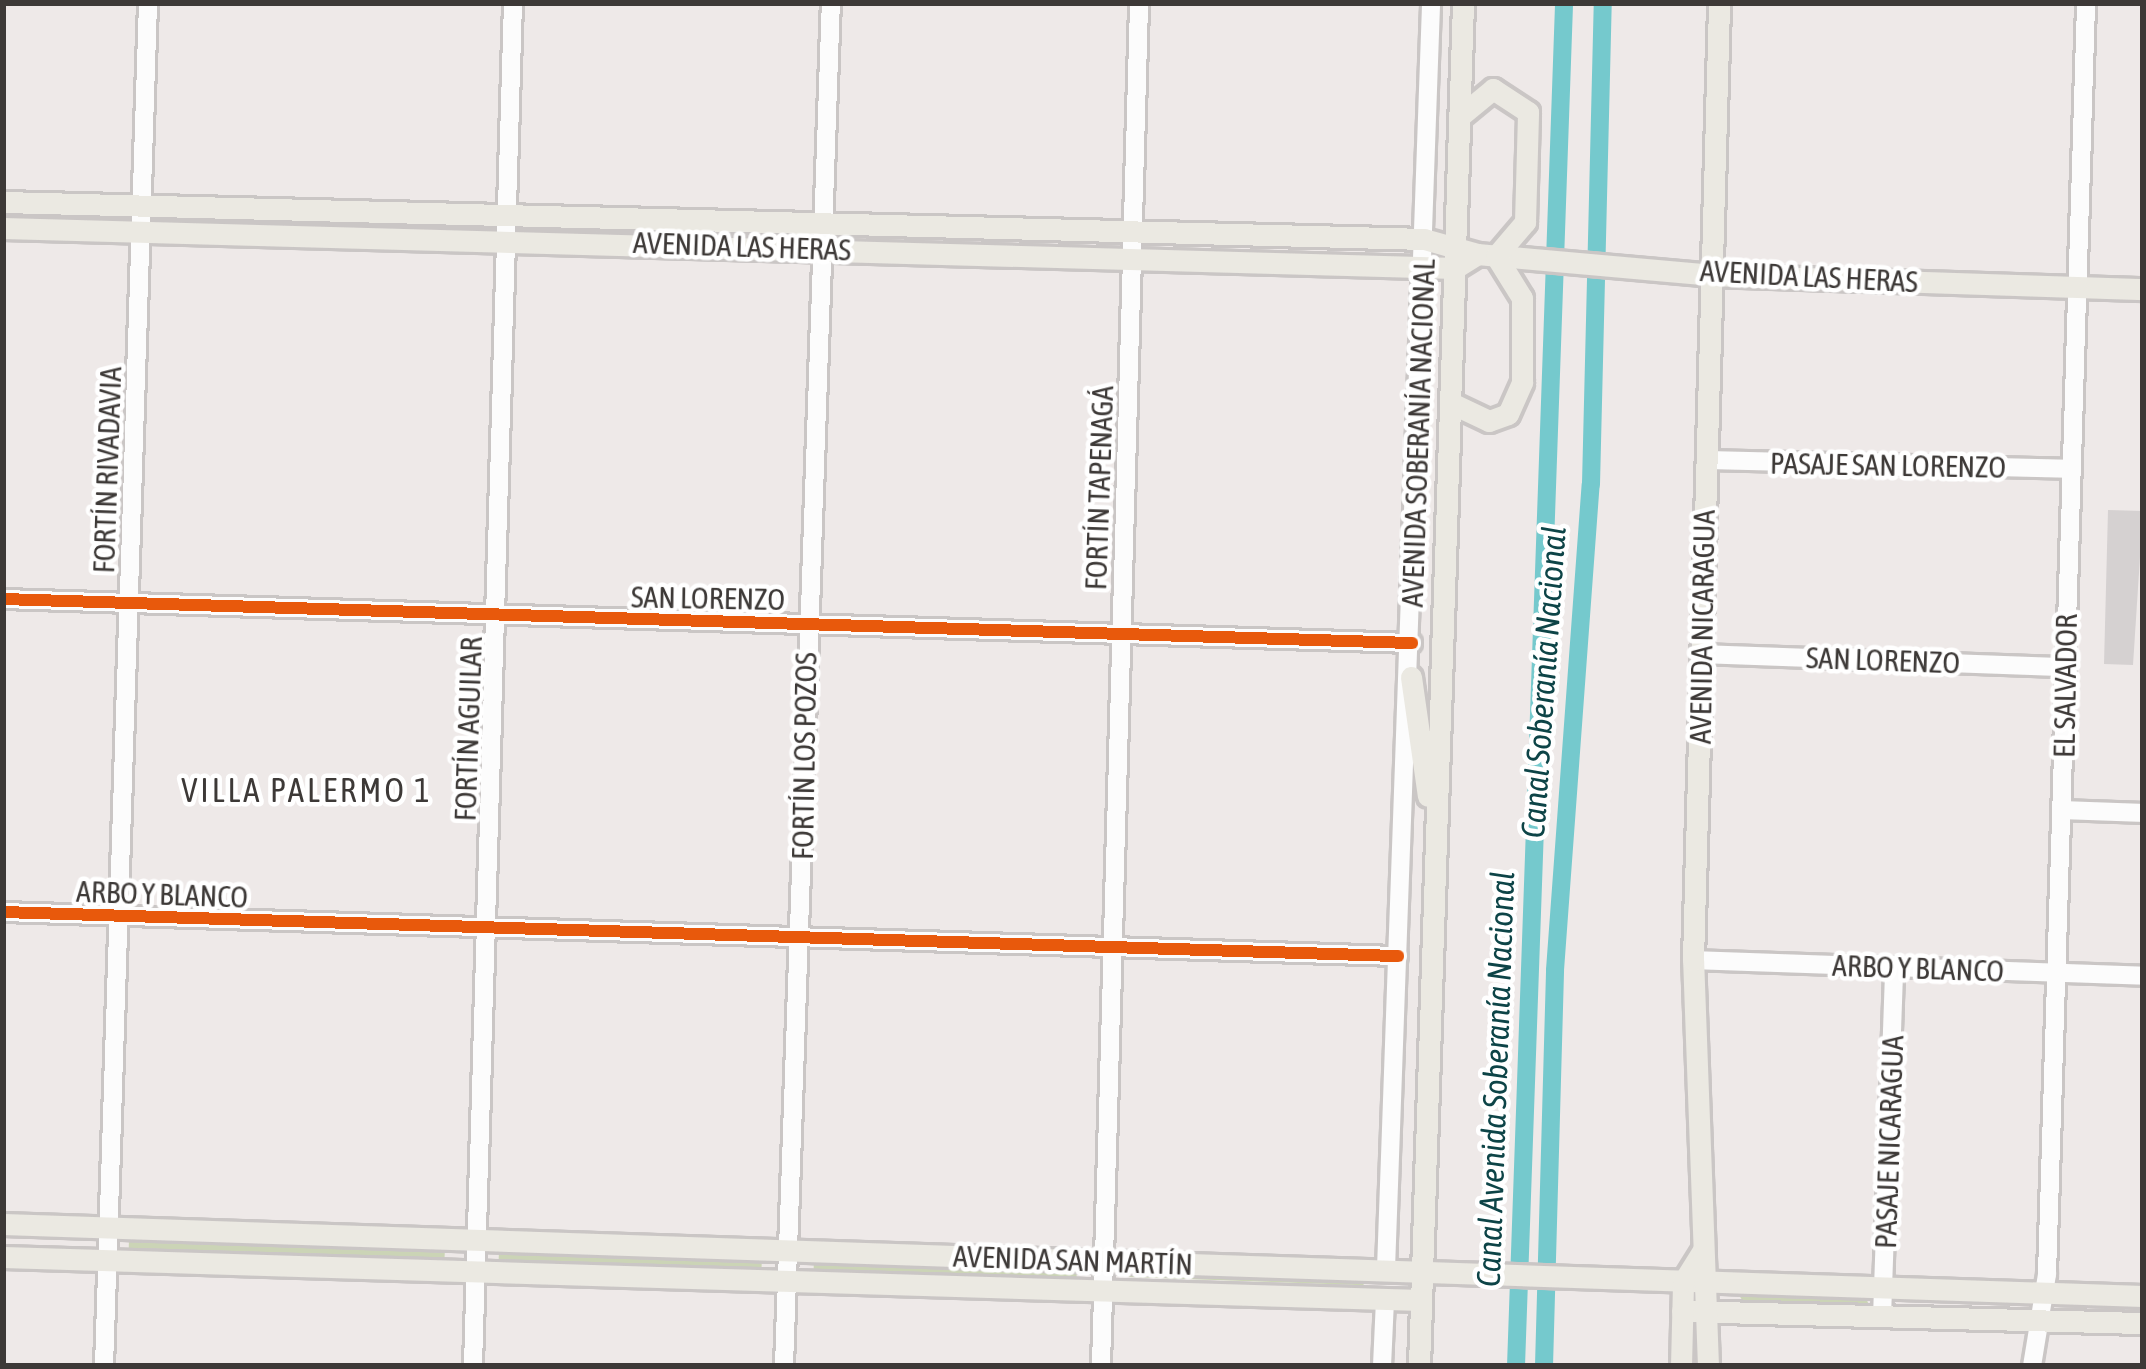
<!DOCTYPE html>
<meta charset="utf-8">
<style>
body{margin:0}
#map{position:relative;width:2146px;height:1369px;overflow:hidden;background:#eee9e8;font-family:"Asap Condensed",sans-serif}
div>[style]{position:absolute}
.green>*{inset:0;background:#cbd4b6;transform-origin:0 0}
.canal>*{height:18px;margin:-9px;padding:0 9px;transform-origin:9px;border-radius:9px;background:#75c9cd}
.building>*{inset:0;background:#d5d1d1}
.roads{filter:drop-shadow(3px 0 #cac6c5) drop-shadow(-3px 0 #cac6c5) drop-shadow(0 3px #cac6c5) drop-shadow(0 -3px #cac6c5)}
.minor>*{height:18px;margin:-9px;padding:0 9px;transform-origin:9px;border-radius:9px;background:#fcfcfc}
.major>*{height:21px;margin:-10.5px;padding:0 10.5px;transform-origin:10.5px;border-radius:10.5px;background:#ebe9e2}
.cycleway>*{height:12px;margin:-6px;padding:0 6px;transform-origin:6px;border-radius:6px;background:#e8590c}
span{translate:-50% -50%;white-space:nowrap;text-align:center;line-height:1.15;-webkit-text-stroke:9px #fff;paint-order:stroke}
.street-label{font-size:30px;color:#3d3937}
.water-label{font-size:33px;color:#0d4447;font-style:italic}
.neighbourhood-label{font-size:33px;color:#3d3937;letter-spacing:3px}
.frame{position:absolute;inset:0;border:6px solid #3d3937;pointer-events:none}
</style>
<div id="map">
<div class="green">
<i style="left:129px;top:1240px;width:316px;height:11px;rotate:2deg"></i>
<i style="left:499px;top:1250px;width:263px;height:11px;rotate:2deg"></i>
<i style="left:814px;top:1259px;width:263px;height:11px;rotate:2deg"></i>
<i style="left:1129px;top:1269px;width:235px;height:8px;rotate:2deg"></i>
<i style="clip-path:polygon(1739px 1295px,1865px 1296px,1869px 1305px,1744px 1303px)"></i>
</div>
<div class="canal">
<i style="left:1516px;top:1366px;width:1364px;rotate:-87.98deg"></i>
<i style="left:1544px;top:1366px;width:396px;rotate:-88.4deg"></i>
<i style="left:1555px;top:970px;width:487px;rotate:-85.8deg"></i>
<i style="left:1591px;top:484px;width:481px;rotate:-88.6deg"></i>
</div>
<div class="building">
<i style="clip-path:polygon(2108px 510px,2143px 511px,2133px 665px,2104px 664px)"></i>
</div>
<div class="roads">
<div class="minor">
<i style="left:1706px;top:460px;width:363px;rotate:1.4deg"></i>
<i style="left:3px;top:599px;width:1410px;rotate:1.79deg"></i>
<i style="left:1702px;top:654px;width:362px;rotate:2.1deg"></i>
<i style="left:2063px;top:810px;width:80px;rotate:2.1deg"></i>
<i style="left:3px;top:912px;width:1396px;rotate:1.81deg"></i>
<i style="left:1693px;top:960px;width:450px;rotate:2deg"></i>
<i style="left:1386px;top:1269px;width:1267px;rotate:-87.96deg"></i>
<i style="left:1882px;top:1317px;width:350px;rotate:-88deg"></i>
<i style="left:104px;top:1366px;width:1364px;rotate:-88.15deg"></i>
<i style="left:473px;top:1366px;width:1364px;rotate:-88.32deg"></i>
<i style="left:784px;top:1366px;width:1364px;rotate:-88.03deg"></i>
<i style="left:1101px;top:1366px;width:1364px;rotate:-88.4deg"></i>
<i style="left:1382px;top:1366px;width:66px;rotate:-87.4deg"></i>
<i style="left:2032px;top:1366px;width:93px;rotate:-80.7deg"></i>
<i style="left:2047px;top:1274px;width:1272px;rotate:-88.24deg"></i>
</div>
<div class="major">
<i style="left:3px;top:202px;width:1421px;rotate:1.49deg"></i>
<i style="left:1424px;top:239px;width:55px;rotate:15.8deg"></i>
<i style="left:1477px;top:254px;width:237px;rotate:5.1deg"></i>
<i style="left:1713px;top:275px;width:430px;rotate:1.9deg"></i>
<i style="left:3px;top:228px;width:1453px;rotate:1.58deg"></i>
<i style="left:1455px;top:268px;width:26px;rotate:-32deg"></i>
<i style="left:1451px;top:403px;width:42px;rotate:25.3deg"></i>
<i style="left:1489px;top:421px;width:20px;rotate:-20deg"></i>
<i style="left:1508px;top:414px;width:35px;rotate:-66deg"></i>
<i style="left:1522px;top:382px;width:84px;rotate:-90deg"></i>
<i style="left:1522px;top:298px;width:49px;rotate:-121.8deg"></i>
<i style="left:1496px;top:256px;width:45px;rotate:-49.5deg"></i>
<i style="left:1525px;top:222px;width:110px;rotate:-88.4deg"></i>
<i style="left:1528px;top:112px;width:42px;rotate:-146.7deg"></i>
<i style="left:1493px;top:89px;width:44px;rotate:140.5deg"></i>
<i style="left:1411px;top:677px;width:120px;rotate:81.9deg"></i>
<i style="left:3px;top:1224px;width:2141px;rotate:1.93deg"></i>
<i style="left:3px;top:1257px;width:1418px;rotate:1.74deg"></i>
<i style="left:1682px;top:1311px;width:461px;rotate:1.5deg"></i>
<i style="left:1419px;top:1366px;width:1364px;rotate:-88.15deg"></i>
<i style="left:1681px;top:1366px;width:84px;rotate:-88.6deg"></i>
<i style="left:1683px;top:1282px;width:36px;rotate:-58deg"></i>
<i style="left:1708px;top:1366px;width:406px;rotate:-92.1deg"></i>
<i style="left:1693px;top:960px;width:957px;rotate:-88.44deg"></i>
</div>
</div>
<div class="cycleway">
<i style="left:3px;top:599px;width:1410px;rotate:1.79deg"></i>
<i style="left:3px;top:912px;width:1396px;rotate:1.81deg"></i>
</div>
<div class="street-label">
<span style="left:742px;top:246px;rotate:2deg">AVENIDA LAS HERAS</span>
<span style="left:1809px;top:276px;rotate:3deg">AVENIDA LAS HERAS</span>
<span style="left:1418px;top:433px;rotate:-88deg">AVENIDA SOBERANÍA NACIONAL</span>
<span style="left:1888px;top:465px;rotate:1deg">PASAJE SAN LORENZO</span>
<span style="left:107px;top:470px;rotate:-88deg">FORTÍN RIVADAVIA</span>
<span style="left:1099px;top:488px;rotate:-88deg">FORTÍN TAPENAGÁ</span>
<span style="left:708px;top:598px;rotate:1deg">SAN LORENZO</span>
<span style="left:1702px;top:627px;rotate:-89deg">AVENIDA NICARAGUA</span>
<span style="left:1883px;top:660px;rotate:2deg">SAN LORENZO</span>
<span style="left:2065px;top:686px;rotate:-89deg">EL SALVADOR</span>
<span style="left:468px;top:729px;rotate:-88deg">FORTÍN AGUILAR</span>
<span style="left:804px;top:756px;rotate:-89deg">FORTÍN LOS POZOS</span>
<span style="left:162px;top:894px;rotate:2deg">ARBO Y BLANCO</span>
<span style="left:1918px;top:968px;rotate:2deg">ARBO Y BLANCO</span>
<span style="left:1889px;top:1142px;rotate:-88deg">PASAJE NICARAGUA</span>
<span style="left:1073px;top:1260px;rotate:2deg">AVENIDA SAN MARTÍN</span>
</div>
<div class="water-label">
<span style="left:1544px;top:682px;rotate:-86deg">Canal Soberanía Nacional</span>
<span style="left:1496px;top:1079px;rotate:-88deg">Canal Avenida Soberanía Nacional</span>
</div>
<div class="neighbourhood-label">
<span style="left:307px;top:791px">VILLA PALERMO 1</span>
</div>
<div class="frame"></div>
</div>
